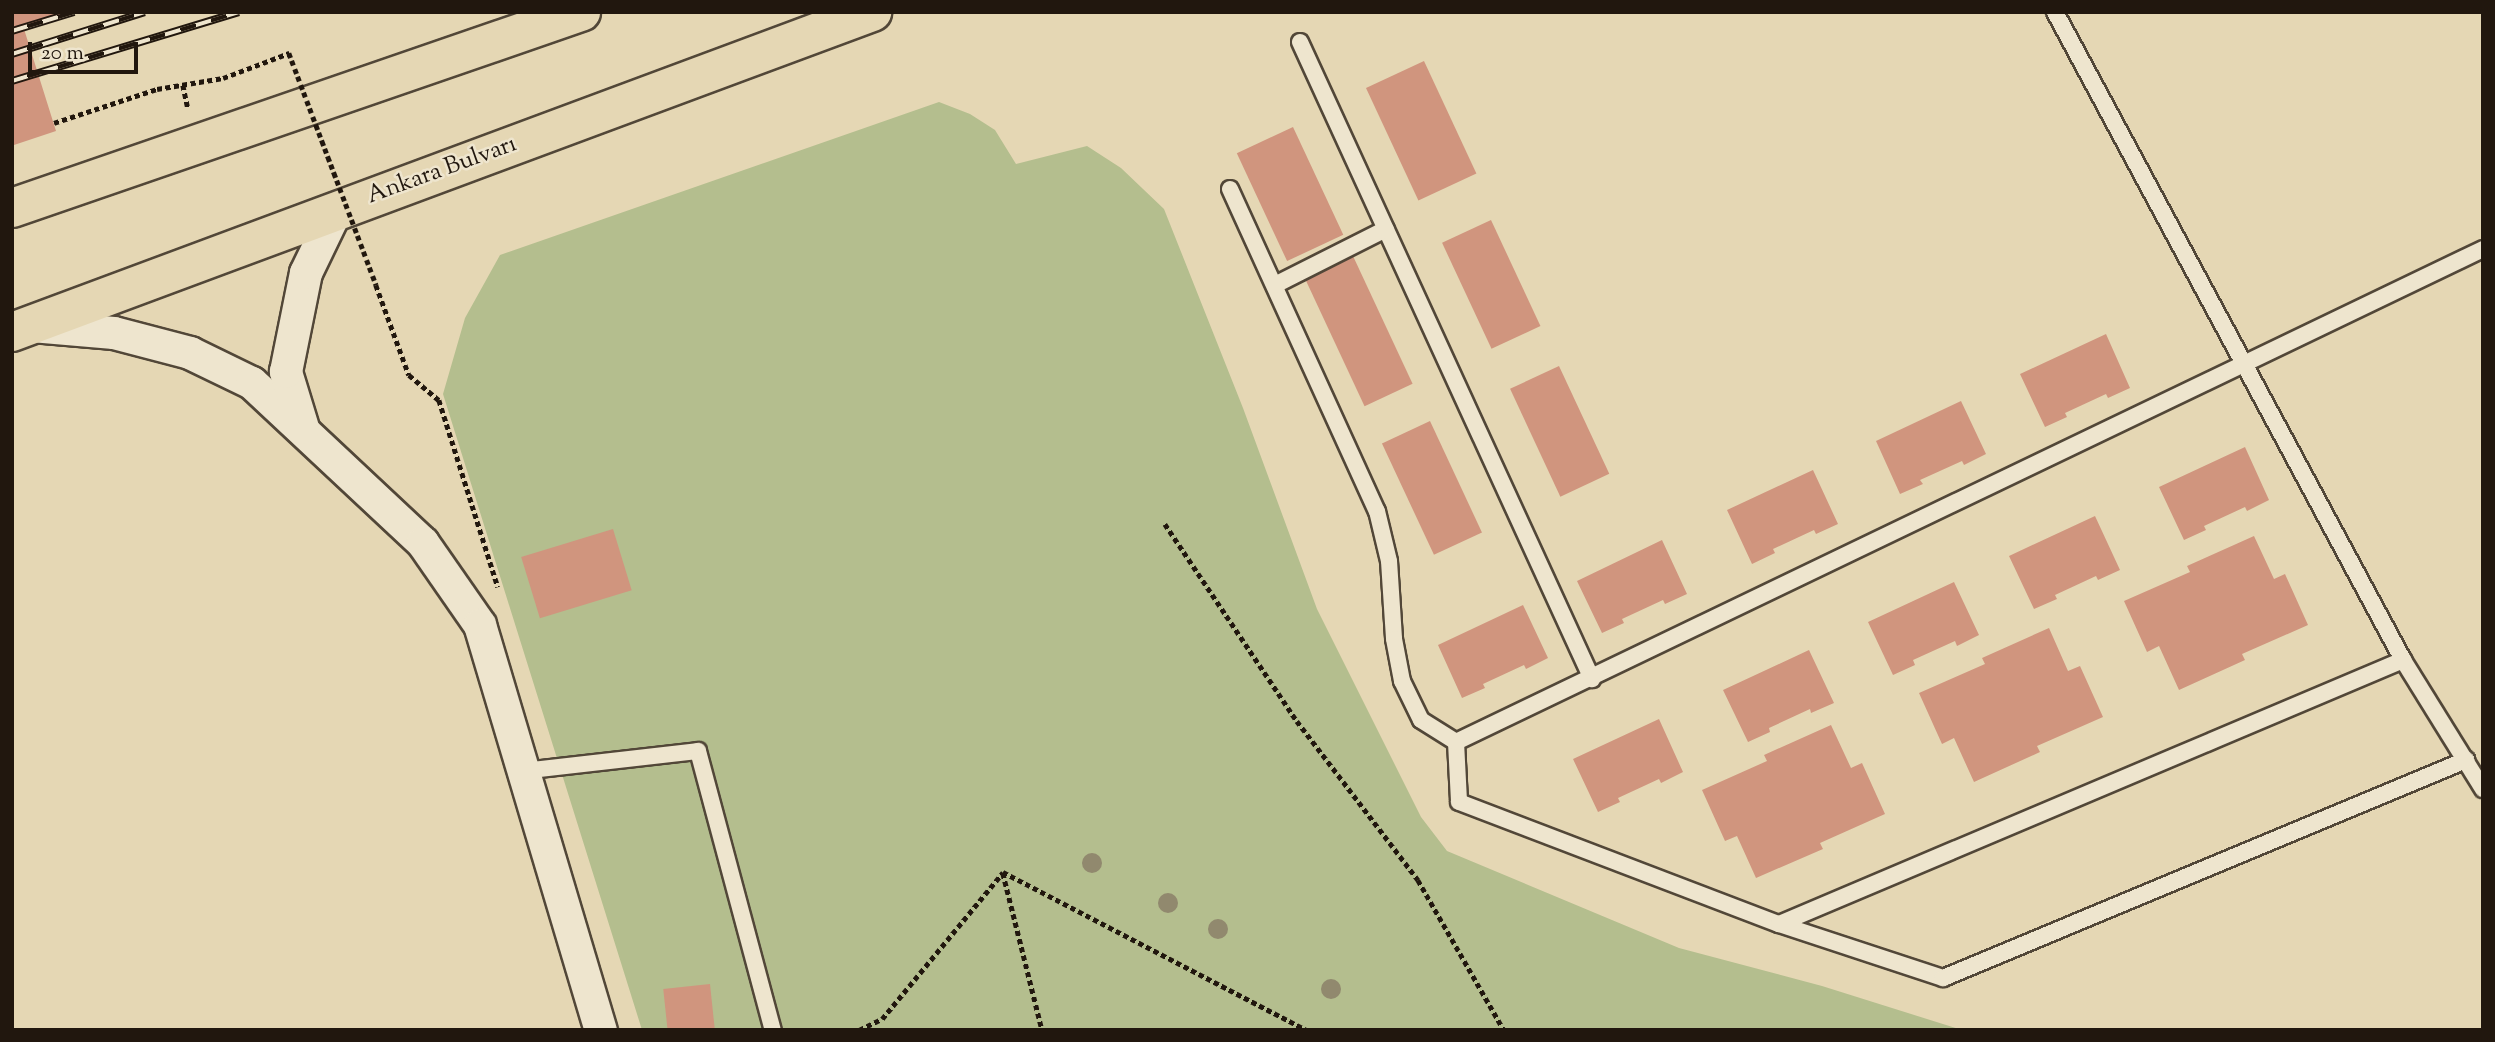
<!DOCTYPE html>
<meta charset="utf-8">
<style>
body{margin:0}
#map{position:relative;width:2495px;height:1042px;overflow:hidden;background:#e5d7b4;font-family:"Sorts Mill Goudy",serif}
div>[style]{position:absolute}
.green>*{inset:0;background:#b4be8e}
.building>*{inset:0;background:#d0957e;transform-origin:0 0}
.path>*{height:4.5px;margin-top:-2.25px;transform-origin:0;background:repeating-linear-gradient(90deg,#21170e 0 5px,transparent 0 8.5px)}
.roads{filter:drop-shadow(2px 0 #524738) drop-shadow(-2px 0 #524738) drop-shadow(0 2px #524738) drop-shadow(0 -2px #524738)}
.lane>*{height:16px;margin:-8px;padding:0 8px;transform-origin:8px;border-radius:8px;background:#eee5ce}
.street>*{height:32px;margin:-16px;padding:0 16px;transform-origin:16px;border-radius:16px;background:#eee5ce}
.primary>*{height:38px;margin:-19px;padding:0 19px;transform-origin:19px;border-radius:19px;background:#e5d7b4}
.rail>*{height:8px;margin-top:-4px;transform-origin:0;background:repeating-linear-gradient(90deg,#eee5ce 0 16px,#21170e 0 32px);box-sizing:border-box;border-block:2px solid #21170e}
.path-bridge>*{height:4.5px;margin-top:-2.25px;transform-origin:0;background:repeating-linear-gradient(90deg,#21170e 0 5px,transparent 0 8.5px)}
.trees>*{width:20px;height:20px;margin:-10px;border-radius:50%;background:#91896e}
span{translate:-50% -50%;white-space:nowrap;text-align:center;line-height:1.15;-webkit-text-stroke:5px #eee5ce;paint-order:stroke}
.street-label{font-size:24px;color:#21170e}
.frame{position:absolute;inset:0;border:14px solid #21170e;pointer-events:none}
.scale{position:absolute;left:28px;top:42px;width:110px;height:32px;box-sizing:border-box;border:4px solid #21170e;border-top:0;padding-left:9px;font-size:21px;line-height:24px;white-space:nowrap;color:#21170e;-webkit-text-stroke:5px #eee5ce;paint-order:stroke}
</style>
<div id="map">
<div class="green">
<i style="clip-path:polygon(939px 102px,970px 114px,995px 130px,1016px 164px,1087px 146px,1121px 168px,1164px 209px,1243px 408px,1317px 609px,1421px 817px,1447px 851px,1679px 948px,1822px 986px,1962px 1030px,642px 1030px,443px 394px,465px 318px,500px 255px)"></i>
</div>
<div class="building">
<i style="clip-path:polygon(12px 12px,76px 13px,24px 29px,56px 131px,14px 145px)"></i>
<i style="left:1424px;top:61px;width:124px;height:64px;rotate:65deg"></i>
<i style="left:1293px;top:127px;width:119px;height:62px;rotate:65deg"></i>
<i style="left:1491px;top:220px;width:117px;height:54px;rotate:65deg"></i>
<i style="left:1353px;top:256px;width:141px;height:53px;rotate:65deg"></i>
<i style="clip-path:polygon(2106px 334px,2130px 388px,2108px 398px,2106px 394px,2065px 413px,2067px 417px,2045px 427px,2020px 374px)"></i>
<i style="left:1559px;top:366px;width:119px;height:54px;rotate:65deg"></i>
<i style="clip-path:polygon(1961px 401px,1986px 454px,1964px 465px,1962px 461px,1920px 480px,1923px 484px,1900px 494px,1876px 441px)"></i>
<i style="left:1430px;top:421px;width:123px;height:53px;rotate:65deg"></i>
<i style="clip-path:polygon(2245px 447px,2269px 500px,2247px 511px,2245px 507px,2204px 526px,2206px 530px,2184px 540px,2159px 487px)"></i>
<i style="clip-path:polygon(1813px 470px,1838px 524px,1816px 534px,1814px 530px,1773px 549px,1775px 553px,1752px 564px,1727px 510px)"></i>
<i style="clip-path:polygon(2095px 516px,2120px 570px,2098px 580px,2096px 576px,2055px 595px,2057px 599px,2034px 609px,2009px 556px)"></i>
<i style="left:613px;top:529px;width:64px;height:96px;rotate:73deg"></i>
<i style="clip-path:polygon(2254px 536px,2274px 579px,2285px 574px,2308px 625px,2242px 654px,2245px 660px,2179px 690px,2159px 646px,2147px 652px,2124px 601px,2190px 572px,2187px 566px)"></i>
<i style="clip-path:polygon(1662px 540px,1687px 594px,1665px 604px,1663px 600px,1622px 619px,1624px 623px,1602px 633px,1577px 581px)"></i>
<i style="clip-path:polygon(1954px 582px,1979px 635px,1957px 646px,1955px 641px,1913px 660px,1915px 665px,1893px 675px,1868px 622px)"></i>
<i style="clip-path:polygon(1523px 605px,1548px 658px,1526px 669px,1524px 665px,1483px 684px,1485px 688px,1462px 698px,1438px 645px)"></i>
<i style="clip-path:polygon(2049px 628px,2068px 671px,2080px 666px,2103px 717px,2037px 746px,2040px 752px,1974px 782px,1954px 738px,1942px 744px,1919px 693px,1985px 664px,1982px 658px)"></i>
<i style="clip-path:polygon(1809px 650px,1834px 703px,1811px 713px,1810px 709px,1769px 728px,1770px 732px,1748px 742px,1723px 690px)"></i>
<i style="clip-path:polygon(1659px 719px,1683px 772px,1661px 783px,1659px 779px,1618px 798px,1620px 802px,1598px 812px,1573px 759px)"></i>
<i style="clip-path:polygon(1831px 725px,1851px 768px,1862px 763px,1885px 814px,1820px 843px,1823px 849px,1756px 878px,1737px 836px,1725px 841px,1702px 790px,1767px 761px,1764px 755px)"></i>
<i style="left:710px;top:984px;width:46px;height:47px;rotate:84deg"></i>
</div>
<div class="path">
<i style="left:183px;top:85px;width:24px;rotate:78deg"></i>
<i style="left:54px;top:123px;width:108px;rotate:-18.3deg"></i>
<i style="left:157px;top:89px;width:67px;rotate:-9.5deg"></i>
<i style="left:223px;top:78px;width:71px;rotate:-20.7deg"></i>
<i style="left:376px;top:285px;width:96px;rotate:69.9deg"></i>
<i style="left:409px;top:375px;width:39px;rotate:40deg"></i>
<i style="left:439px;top:400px;width:196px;rotate:72.5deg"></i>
<i style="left:1165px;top:524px;width:237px;rotate:56.2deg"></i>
<i style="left:1297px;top:721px;width:200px;rotate:52.7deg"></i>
<i style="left:1418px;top:880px;width:173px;rotate:60.2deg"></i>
<i style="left:1003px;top:873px;width:162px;rotate:76deg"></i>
<i style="left:859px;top:1030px;width:25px;rotate:-26deg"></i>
<i style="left:882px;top:1019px;width:190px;rotate:-50.5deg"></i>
<i style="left:1003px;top:872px;width:343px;rotate:27.5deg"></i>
</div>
<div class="roads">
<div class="lane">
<i style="left:2055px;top:12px;width:736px;rotate:61.76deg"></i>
<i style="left:2403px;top:660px;width:152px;rotate:58.2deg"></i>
<i style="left:1300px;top:42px;width:701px;rotate:65.37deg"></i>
<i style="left:1230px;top:189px;width:354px;rotate:65.5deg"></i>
<i style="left:1377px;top:511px;width:51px;rotate:76.5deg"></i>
<i style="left:1389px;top:561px;width:78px;rotate:86.3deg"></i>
<i style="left:1394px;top:639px;width:43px;rotate:79.2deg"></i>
<i style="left:1402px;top:681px;width:43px;rotate:64deg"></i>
<i style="left:1421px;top:720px;width:41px;rotate:32.2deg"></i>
<i style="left:1275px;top:285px;width:124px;rotate:-26.8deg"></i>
<i style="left:1456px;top:742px;width:60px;rotate:87.1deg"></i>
<i style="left:1459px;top:802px;width:342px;rotate:20.9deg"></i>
<i style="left:1779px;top:924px;width:173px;rotate:18.2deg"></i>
<i style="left:1943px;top:978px;width:567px;rotate:-22.63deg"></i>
<i style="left:1456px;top:742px;width:1139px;rotate:-25.64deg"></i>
<i style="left:523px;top:771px;width:176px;rotate:-6.5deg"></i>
<i style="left:698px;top:751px;width:289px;rotate:75deg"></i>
<i style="left:1779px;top:924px;width:678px;rotate:-22.93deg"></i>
</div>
<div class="street">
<i style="left:32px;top:326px;width:82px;rotate:4.9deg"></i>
<i style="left:114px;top:333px;width:79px;rotate:14.7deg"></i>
<i style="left:190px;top:353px;width:69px;rotate:25.8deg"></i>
<i style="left:252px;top:383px;width:234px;rotate:43.1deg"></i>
<i style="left:423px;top:543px;width:100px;rotate:55.2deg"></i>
<i style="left:480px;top:625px;width:423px;rotate:73.4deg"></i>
<i style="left:303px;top:428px;width:59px;rotate:-106.9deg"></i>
<i style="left:286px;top:372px;width:101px;rotate:-78.6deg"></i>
<i style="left:306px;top:273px;width:71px;rotate:-64.2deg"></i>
</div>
<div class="primary">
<i style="left:12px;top:208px;width:602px;rotate:-19.01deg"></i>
<i style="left:12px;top:332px;width:918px;rotate:-20.41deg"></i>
</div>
</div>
<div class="rail">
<i style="left:12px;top:31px;width:65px;rotate:-17deg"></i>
<i style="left:12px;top:54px;width:139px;rotate:-17.5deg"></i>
<i style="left:12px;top:81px;width:237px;rotate:-16.9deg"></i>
</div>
<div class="path-bridge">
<i style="left:289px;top:53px;width:248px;rotate:69.4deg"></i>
</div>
<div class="trees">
<i style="left:1092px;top:863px"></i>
<i style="left:1168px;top:903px"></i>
<i style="left:1218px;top:929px"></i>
<i style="left:1331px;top:989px"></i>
</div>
<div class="street-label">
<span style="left:442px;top:171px;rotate:-20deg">Ankara Bulvarı</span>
</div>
<div class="frame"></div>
<div class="scale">20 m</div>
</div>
